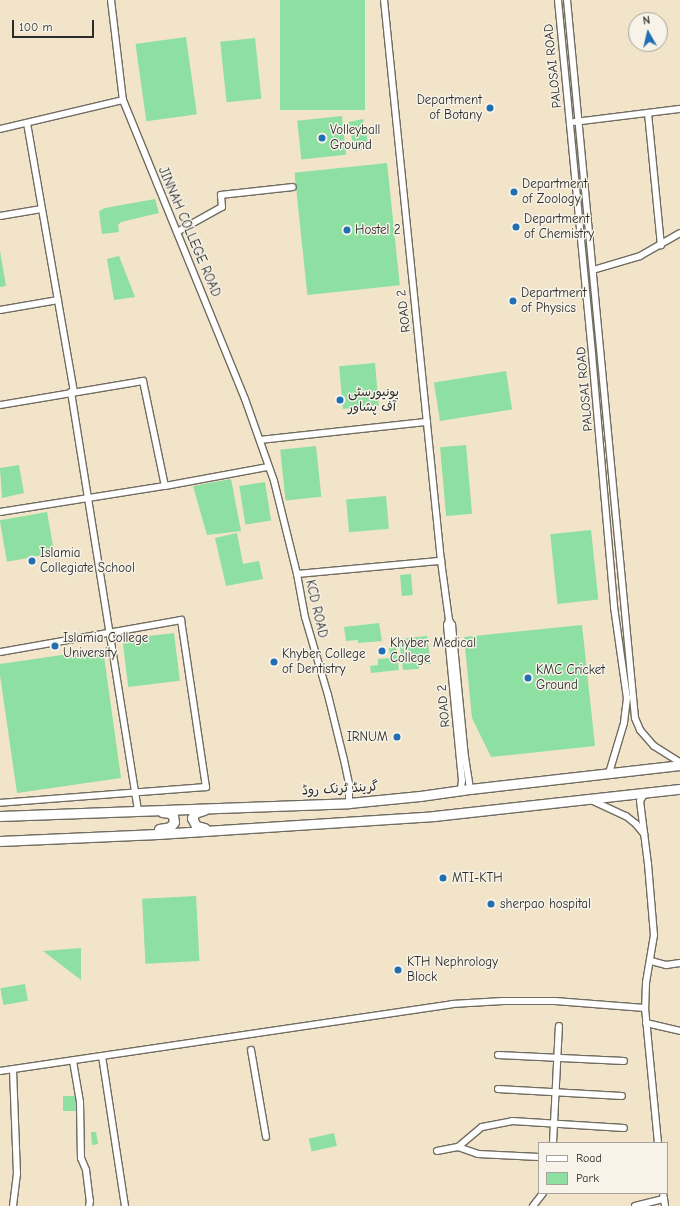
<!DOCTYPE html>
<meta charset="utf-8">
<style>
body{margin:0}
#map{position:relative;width:680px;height:1206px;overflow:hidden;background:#f1e4c9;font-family:"Comic Neue","Playpen Sans Arabic",sans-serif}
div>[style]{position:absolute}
.green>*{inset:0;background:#8de0a1;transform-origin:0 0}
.roads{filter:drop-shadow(1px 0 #706c62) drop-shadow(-1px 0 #706c62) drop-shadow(0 1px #706c62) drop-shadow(0 -1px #706c62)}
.minor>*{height:6px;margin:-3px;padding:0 3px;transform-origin:3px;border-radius:3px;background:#fff}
.highway>*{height:9px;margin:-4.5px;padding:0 4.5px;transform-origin:4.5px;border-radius:4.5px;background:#fff}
.dots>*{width:11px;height:11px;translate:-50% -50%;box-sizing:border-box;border:2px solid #f7f3e8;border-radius:50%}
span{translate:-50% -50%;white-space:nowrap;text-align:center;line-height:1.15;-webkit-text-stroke:3px #f7f3e8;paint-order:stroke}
.street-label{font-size:13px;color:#2b2b2b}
.poi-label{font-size:13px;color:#2b2b2b}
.right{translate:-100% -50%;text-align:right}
.left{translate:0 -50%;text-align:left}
.legend{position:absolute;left:538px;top:1142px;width:130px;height:52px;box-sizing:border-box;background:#f7f3e8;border:1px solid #a5a39c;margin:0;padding:5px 7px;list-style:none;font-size:12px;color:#2b2b2b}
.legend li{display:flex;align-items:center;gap:8px;height:20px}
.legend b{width:20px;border:1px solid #a5a39c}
.north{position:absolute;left:628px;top:12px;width:40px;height:40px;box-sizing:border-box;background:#f7f3e8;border:1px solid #a5a39c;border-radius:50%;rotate:352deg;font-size:11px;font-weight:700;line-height:16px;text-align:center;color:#2b2b2b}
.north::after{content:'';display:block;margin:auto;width:14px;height:18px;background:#1f6fb2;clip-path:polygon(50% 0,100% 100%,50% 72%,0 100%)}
.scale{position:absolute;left:12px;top:20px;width:82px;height:18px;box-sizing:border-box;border:2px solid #2b2b2b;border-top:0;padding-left:5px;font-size:12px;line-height:14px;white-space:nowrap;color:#2b2b2b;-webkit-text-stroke:3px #f7f3e8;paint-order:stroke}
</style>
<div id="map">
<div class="green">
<i style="left:280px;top:0;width:85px;height:110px"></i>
<i style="left:186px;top:37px;width:78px;height:51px;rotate:82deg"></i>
<i style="left:255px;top:38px;width:61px;height:35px;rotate:84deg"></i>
<i style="left:342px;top:116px;width:39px;height:45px;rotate:84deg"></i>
<i style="left:363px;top:119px;width:30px;height:15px;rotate:78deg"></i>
<i style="left:387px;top:163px;width:123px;height:93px;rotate:84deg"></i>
<i style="clip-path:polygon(155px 199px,159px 213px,121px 222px,118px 225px,119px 232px,102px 234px,99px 211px,105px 208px)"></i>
<i style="clip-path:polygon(0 251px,6px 286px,0 287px)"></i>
<i style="clip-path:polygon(119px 256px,135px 297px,114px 300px,107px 259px)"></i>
<i style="left:375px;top:363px;width:43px;height:36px;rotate:85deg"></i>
<i style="left:506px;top:371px;width:39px;height:73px;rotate:81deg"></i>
<i style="left:466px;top:445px;width:69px;height:26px;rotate:85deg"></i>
<i style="left:316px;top:446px;width:51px;height:36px;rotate:84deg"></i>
<i style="clip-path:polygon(19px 465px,24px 493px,2px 498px,0 468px)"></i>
<i style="clip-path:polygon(231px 479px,241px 531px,207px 535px,193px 486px)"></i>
<i style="left:265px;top:482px;width:39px;height:26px;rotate:81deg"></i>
<i style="left:386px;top:496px;width:33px;height:40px;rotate:85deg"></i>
<i style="left:47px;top:512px;width:42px;height:48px;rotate:80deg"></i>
<i style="left:591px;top:530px;width:70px;height:41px;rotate:84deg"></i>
<i style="clip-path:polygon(237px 533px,243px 564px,259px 561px,263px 579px,226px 586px,215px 538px)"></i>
<i style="left:411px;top:574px;width:21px;height:11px;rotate:85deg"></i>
<i style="clip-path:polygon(379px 623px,382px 641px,358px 643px,358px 640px,346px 641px,344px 627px)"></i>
<i style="clip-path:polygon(582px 625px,595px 746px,491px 757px,472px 718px,464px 637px)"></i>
<i style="left:174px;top:633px;width:48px;height:52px;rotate:83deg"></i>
<i style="clip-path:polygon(427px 636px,431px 664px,423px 663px,418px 669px,403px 670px,399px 639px)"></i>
<i style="clip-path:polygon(396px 647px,399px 670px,371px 673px,370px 666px,378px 665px,378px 659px,390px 658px,389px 648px)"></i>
<i style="clip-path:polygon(103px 649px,121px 778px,17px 793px,0 675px,0 664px)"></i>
<i style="left:196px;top:896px;width:65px;height:54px;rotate:87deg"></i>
<i style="clip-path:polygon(81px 948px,81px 980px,43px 951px)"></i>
<i style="left:25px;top:984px;width:17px;height:25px;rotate:80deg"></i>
<i style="left:76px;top:1096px;width:15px;height:13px;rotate:90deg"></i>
<i style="clip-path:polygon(91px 1132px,96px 1132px,98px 1144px,92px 1145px)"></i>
<i style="left:334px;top:1133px;width:13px;height:26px;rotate:77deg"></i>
</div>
<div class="roads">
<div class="minor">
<i style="left:111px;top:0;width:101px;rotate:83.2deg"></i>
<i style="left:123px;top:100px;width:323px;rotate:67.8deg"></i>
<i style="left:245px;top:399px;width:87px;rotate:70.5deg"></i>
<i style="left:274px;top:481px;width:96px;rotate:76.1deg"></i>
<i style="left:297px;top:574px;width:44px;rotate:79.5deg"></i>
<i style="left:305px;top:617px;width:81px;rotate:73.6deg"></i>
<i style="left:328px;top:695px;width:67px;rotate:76.2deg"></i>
<i style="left:344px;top:760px;width:25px;rotate:78deg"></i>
<i style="left:349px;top:784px;width:19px;rotate:90deg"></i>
<i style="left:384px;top:0;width:564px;rotate:84.2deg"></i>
<i style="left:441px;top:561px;width:60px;rotate:82.3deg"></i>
<i style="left:449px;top:620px;width:6px;rotate:59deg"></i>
<i style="left:452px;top:625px;width:133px;rotate:84.4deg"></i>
<i style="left:465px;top:757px;width:32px;rotate:81deg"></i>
<i style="left:558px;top:0;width:356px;rotate:84.5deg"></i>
<i style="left:592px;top:354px;width:254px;rotate:85deg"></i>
<i style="left:614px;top:607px;width:92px;rotate:81.9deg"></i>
<i style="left:627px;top:698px;width:25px;rotate:97deg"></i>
<i style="left:624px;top:723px;width:52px;rotate:106.7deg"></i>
<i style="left:567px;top:0;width:721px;rotate:84.59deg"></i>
<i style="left:635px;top:718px;width:13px;rotate:67deg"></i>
<i style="left:640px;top:730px;width:21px;rotate:49deg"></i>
<i style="left:654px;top:746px;width:31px;rotate:32deg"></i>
<i style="left:648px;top:113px;width:133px;rotate:84.4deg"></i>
<i style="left:574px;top:122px;width:107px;rotate:-7deg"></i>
<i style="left:27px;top:123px;width:273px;rotate:80.1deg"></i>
<i style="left:0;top:129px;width:126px;rotate:-13.3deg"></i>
<i style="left:0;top:216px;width:42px;rotate:-9.7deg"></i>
<i style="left:177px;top:232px;width:51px;rotate:-29.1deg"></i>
<i style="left:222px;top:207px;width:12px;rotate:-95deg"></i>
<i style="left:221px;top:195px;width:72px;rotate:-6.3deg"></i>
<i style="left:593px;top:270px;width:49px;rotate:-16.6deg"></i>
<i style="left:640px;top:256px;width:46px;rotate:-29.9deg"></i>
<i style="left:0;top:310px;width:59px;rotate:-9.8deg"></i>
<i style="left:71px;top:392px;width:424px;rotate:80.9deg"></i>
<i style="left:0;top:405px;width:145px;rotate:-9.5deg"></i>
<i style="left:143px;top:381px;width:107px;rotate:78.2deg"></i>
<i style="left:260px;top:440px;width:168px;rotate:-6.2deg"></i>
<i style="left:0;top:512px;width:167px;rotate:-9deg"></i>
<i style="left:165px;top:486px;width:105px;rotate:-10.5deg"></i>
<i style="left:297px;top:574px;width:145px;rotate:-5.2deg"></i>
<i style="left:449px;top:620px;width:5px;rotate:112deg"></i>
<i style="left:447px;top:625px;width:156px;rotate:84.5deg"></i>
<i style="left:462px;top:780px;width:10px;rotate:96deg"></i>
<i style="left:0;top:652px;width:184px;rotate:-10deg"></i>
<i style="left:181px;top:620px;width:169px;rotate:81.5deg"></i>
<i style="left:206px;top:787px;width:207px;rotate:175.6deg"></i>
<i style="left:645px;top:793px;width:9px;rotate:122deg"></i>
<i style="left:640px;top:801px;width:64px;rotate:82.8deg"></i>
<i style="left:648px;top:864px;width:71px;rotate:85.2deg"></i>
<i style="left:654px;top:935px;width:49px;rotate:99.5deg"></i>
<i style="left:646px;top:983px;width:25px;rotate:92deg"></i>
<i style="left:645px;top:1008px;width:136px;rotate:84.5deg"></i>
<i style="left:591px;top:800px;width:38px;rotate:25deg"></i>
<i style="left:626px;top:816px;width:13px;rotate:39deg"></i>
<i style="left:636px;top:824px;width:13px;rotate:51deg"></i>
<i style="left:651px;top:961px;width:16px;rotate:15deg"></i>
<i style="left:666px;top:965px;width:14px;rotate:-8deg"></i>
<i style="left:646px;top:1023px;width:35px;rotate:13deg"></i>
<i style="left:251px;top:1050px;width:88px;rotate:80.2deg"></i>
<i style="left:498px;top:1055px;width:126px;rotate:2.7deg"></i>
<i style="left:102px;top:1056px;width:152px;rotate:81.3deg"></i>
<i style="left:73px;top:1061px;width:42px;rotate:80.3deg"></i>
<i style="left:80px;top:1102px;width:56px;rotate:89deg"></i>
<i style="left:81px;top:1158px;width:13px;rotate:67deg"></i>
<i style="left:86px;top:1170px;width:31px;rotate:83deg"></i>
<i style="left:90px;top:1201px;width:5px;rotate:101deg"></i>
<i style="left:0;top:1071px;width:457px;rotate:-8.4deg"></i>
<i style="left:452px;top:1004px;width:51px;rotate:-3.4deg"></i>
<i style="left:503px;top:1001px;width:52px"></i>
<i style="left:555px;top:1001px;width:90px;rotate:4.4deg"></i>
<i style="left:498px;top:1089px;width:124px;rotate:3.2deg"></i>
<i style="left:553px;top:1143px;width:117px;rotate:-87.1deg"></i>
<i style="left:458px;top:1147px;width:21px;rotate:19deg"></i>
<i style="left:478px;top:1154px;width:61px;rotate:2.8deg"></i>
<i style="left:437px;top:1151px;width:21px;rotate:-11deg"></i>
<i style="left:458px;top:1147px;width:31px;rotate:-40deg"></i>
<i style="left:482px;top:1127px;width:31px;rotate:-11deg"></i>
<i style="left:512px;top:1121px;width:112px;rotate:3.6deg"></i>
<i style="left:663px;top:1193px;width:13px;rotate:81deg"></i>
<i style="left:13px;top:1206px;width:32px;rotate:-83deg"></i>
<i style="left:17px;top:1174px;width:105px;rotate:-92.2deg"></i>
<i style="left:533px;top:1206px;width:16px;rotate:-52deg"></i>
<i style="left:635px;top:1206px;width:30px;rotate:-14deg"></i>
</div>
<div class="highway">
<i style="left:204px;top:810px;width:9px;rotate:162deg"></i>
<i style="left:195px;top:813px;width:6px;rotate:121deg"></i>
<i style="left:192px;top:818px;width:9px;rotate:63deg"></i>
<i style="left:196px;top:826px;width:9px;rotate:13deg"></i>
<i style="left:0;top:816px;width:349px;rotate:-2.1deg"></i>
<i style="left:349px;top:803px;width:71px;rotate:-5.6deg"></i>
<i style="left:420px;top:796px;width:50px;rotate:-8deg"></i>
<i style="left:470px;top:789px;width:211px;rotate:-6.5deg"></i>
<i style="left:159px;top:829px;width:11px;rotate:-10deg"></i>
<i style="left:170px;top:827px;width:6px;rotate:-51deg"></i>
<i style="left:174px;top:822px;width:6px;rotate:-99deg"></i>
<i style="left:173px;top:816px;width:4px;rotate:-135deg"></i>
<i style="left:170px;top:813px;width:8px;rotate:-173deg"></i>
<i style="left:0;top:841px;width:158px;rotate:-2.5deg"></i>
<i style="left:158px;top:834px;width:277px;rotate:-3.7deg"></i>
<i style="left:434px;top:816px;width:247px;rotate:-6.3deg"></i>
</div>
</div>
<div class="dots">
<i style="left:490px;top:108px;background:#1f6fb2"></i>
<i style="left:322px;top:138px;background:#1f6fb2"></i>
<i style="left:514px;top:192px;background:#1f6fb2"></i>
<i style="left:516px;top:227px;background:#1f6fb2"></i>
<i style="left:347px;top:230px;background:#1f6fb2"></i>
<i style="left:513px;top:301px;background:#1f6fb2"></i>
<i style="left:340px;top:400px;background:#1f6fb2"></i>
<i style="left:32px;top:561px;background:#1f6fb2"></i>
<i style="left:55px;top:646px;background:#1f6fb2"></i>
<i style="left:382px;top:651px;background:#1f6fb2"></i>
<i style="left:274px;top:662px;background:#1f6fb2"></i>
<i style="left:528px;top:678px;background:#1f6fb2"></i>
<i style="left:397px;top:737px;background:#1f6fb2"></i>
<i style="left:443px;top:878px;background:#1f6fb2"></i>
<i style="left:491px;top:904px;background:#1f6fb2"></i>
<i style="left:398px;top:970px;background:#1f6fb2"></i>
</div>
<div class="street-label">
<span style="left:553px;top:66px;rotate:-96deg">PALOSAI ROAD</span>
<span style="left:189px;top:232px;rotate:67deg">JINNAH COLLEGE ROAD</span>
<span style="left:404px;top:311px;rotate:-97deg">ROAD 2</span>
<span style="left:585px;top:389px;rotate:-95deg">PALOSAI ROAD</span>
<span style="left:316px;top:609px;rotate:77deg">KCD ROAD</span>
<span style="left:444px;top:706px;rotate:-95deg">ROAD 2</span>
<span style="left:340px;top:789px;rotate:-3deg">گرینڈ ٹرنک روڈ</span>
</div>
<div class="poi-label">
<span class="right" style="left:482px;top:108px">Department<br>of Botany</span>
<span class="left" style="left:330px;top:138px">Volleyball<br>Ground</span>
<span class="left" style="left:522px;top:192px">Department<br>of Zoology</span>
<span class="left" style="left:524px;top:227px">Department<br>of Chemistry</span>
<span class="left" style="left:355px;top:230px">Hostel 2</span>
<span class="left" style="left:521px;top:301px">Department<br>of Physics</span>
<span class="left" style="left:348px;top:400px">یونیورسٹی<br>آف پشاور</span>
<span class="left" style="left:40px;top:561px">Islamia<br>Collegiate School</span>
<span class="left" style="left:63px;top:646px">Islamia College<br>University</span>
<span class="left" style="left:390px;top:651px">Khyber Medical<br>College</span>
<span class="left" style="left:282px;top:662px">Khyber College<br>of Dentistry</span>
<span class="left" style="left:536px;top:678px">KMC Cricket<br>Ground</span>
<span class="right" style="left:388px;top:737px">IRNUM</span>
<span class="left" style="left:452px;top:878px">MTI-KTH</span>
<span class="left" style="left:500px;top:904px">sherpao hospital</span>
<span class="left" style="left:407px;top:970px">KTH Nephrology<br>Block</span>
</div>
<ul class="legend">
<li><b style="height:5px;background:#fff"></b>Road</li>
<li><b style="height:11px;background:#8de0a1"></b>Park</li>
</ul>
<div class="north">N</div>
<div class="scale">100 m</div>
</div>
